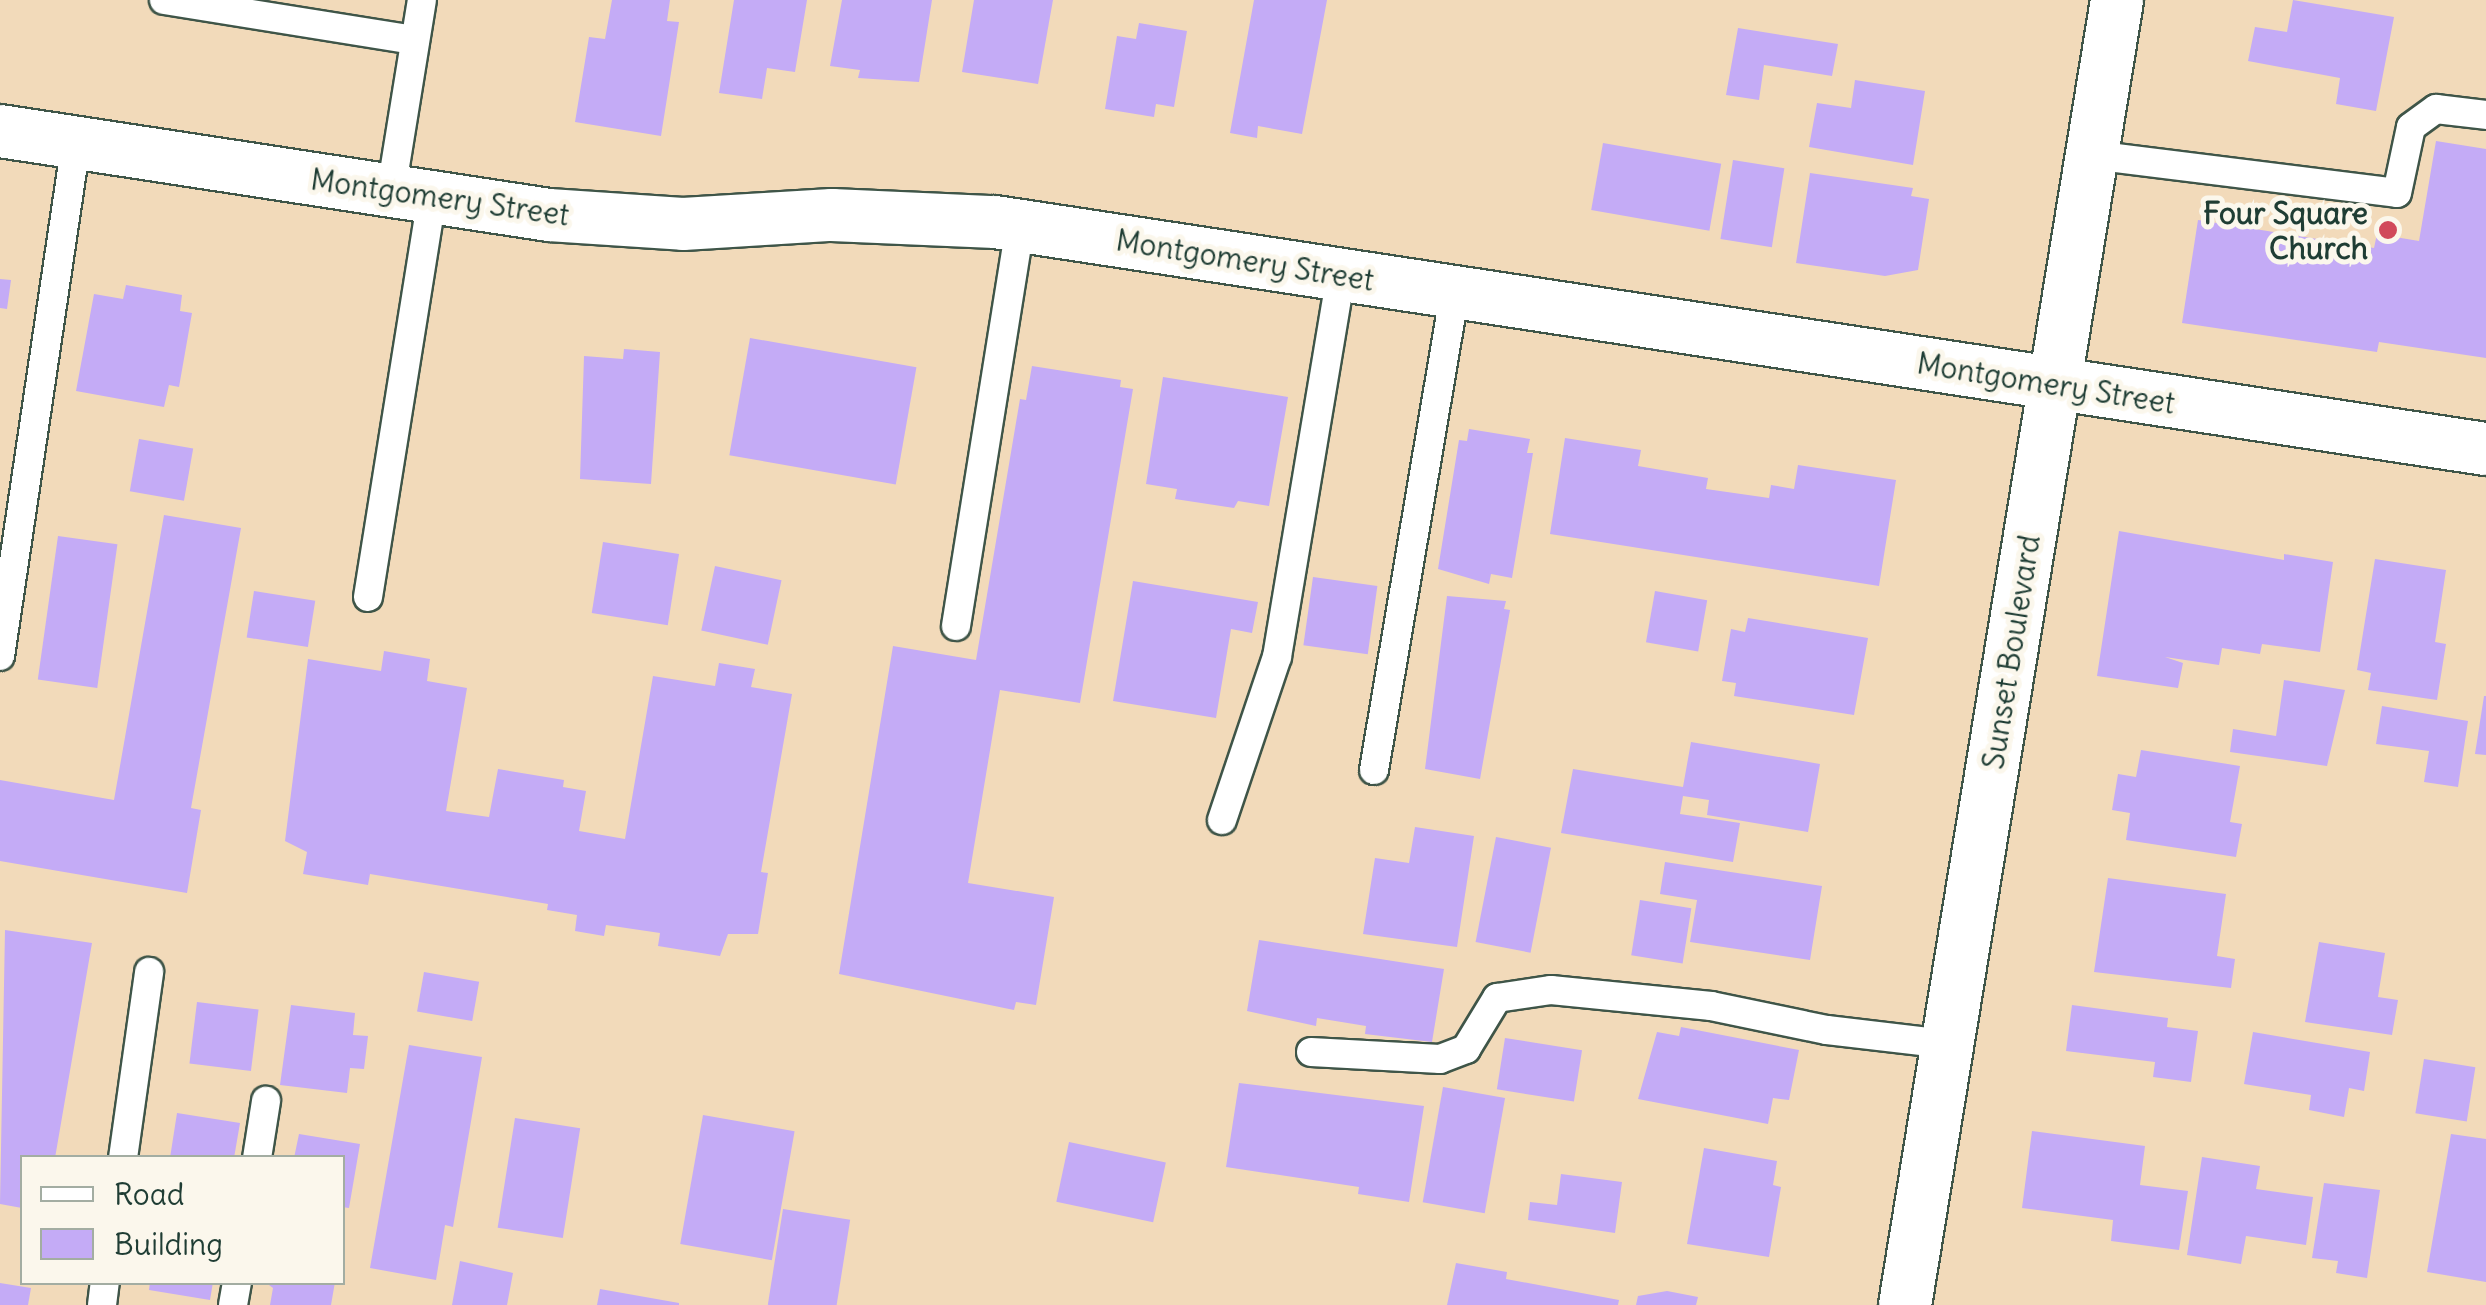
<!DOCTYPE html>
<style>
body{margin:0}
#map{position:relative;width:2486px;height:1305px;overflow:hidden;background:#f2daba;font-family:Delius,sans-serif}
div>[style]{position:absolute}
.building>*{inset:0;background:#c4abf6;transform-origin:0 0}
.roads{filter:drop-shadow(2px 0 #3f5548) drop-shadow(-2px 0 #3f5548) drop-shadow(0 2px #3f5548) drop-shadow(0 -2px #3f5548)}
.service>*{height:28px;margin:-14px;padding:0 14px;transform-origin:14px;border-radius:14px;background:#fff}
.minor>*{height:52px;margin:-26px;padding:0 26px;transform-origin:26px;border-radius:26px;background:#fff}
.dots>*{width:28px;height:28px;translate:-50% -50%;box-sizing:border-box;border:5px solid #fbf7ec;border-radius:50%}
span{translate:-50% -50%;white-space:nowrap;text-align:center;line-height:1.15;-webkit-text-stroke:10px #fbf7ec;paint-order:stroke}
.street-label{font-size:30px;color:#1f3d34}
.poi-label{font-size:30px;color:#1f3d34;font-weight:700}
.right{translate:-100% -50%;text-align:right}
.legend{position:absolute;left:20px;top:1155px;width:325px;height:130px;box-sizing:border-box;background:#fbf7ec;border:2px solid #a3ada2;margin:0;padding:12px 18px;list-style:none;font-size:30px;color:#1f3d34}
.legend li{display:flex;align-items:center;gap:20px;height:50px}
.legend b{width:50px;border:2px solid #a3ada2}
</style>
<div id="map">
<div class="building">
<i style="clip-path:polygon(612px 0,670px 0,667px 21px,679px 22px,661px 136px,575px 122px,589px 37px,605px 39px)"></i>
<i style="clip-path:polygon(734px 0,807px 0,795px 72px,767px 68px,762px 99px,719px 93px)"></i>
<i style="clip-path:polygon(842px 0,932px 0,919px 82px,858px 78px,860px 70px,830px 66px)"></i>
<i style="clip-path:polygon(974px 0,1053px 0,1038px 84px,962px 72px)"></i>
<i style="clip-path:polygon(1254px 0,1327px 0,1302px 134px,1258px 126px,1257px 138px,1230px 133px)"></i>
<i style="clip-path:polygon(2293px 0,2394px 17px,2376px 111px,2336px 104px,2340px 78px,2248px 61px,2255px 27px,2287px 32px)"></i>
<i style="clip-path:polygon(1139px 23px,1187px 31px,1174px 107px,1156px 104px,1154px 117px,1105px 109px,1117px 36px,1136px 39px)"></i>
<i style="clip-path:polygon(1738px 28px,1838px 44px,1832px 76px,1764px 65px,1759px 100px,1726px 95px)"></i>
<i style="clip-path:polygon(1855px 80px,1925px 91px,1913px 165px,1809px 147px,1817px 103px,1851px 108px)"></i>
<i style="clip-path:polygon(2436px 141px,2486px 149px,2486px 358px,2379px 342px,2377px 352px,2182px 323px,2198px 220px,2374px 248px,2377px 234px,2419px 241px)"></i>
<i style="left:1603px;top:143px;width:120px;height:68px;rotate:10deg"></i>
<i style="left:1733px;top:160px;width:52px;height:80px;rotate:9deg"></i>
<i style="clip-path:polygon(1810px 173px,1913px 188px,1911px 196px,1929px 199px,1918px 270px,1885px 276px,1796px 263px)"></i>
<i style="clip-path:polygon(0 279px,11px 280px,7px 309px,0 308px)"></i>
<i style="clip-path:polygon(126px 285px,182px 295px,180px 311px,192px 313px,179px 387px,169px 385px,164px 407px,76px 391px,94px 294px,123px 299px)"></i>
<i style="left:750px;top:338px;width:169px;height:119px;rotate:10deg"></i>
<i style="clip-path:polygon(624px 349px,660px 352px,651px 484px,580px 479px,584px 356px,623px 359px)"></i>
<i style="clip-path:polygon(1032px 366px,1121px 380px,1120px 387px,1133px 389px,1080px 703px,1000px 690px,968px 883px,1054px 897px,1036px 1005px,1016px 1002px,1014px 1010px,839px 974px,893px 646px,976px 660px,1020px 399px,1026px 400px)"></i>
<i style="clip-path:polygon(1163px 377px,1288px 397px,1269px 506px,1238px 501px,1234px 508px,1175px 499px,1177px 489px,1146px 484px)"></i>
<i style="clip-path:polygon(1469px 429px,1530px 439px,1527px 453px,1533px 453px,1512px 578px,1491px 574px,1489px 584px,1438px 569px,1459px 440px,1467px 441px)"></i>
<i style="clip-path:polygon(1565px 438px,1641px 450px,1638px 466px,1708px 478px,1706px 489px,1769px 498px,1771px 485px,1794px 489px,1798px 465px,1896px 480px,1879px 586px,1550px 534px)"></i>
<i style="left:139px;top:439px;width:55px;height:53px;rotate:10deg"></i>
<i style="clip-path:polygon(164px 515px,241px 528px,191px 808px,201px 810px,187px 893px,0 861px,0 780px,114px 800px)"></i>
<i style="clip-path:polygon(2119px 531px,2284px 560px,2284px 554px,2333px 562px,2320px 652px,2262px 644px,2260px 654px,2222px 648px,2219px 665px,2165px 657px,2183px 663px,2178px 688px,2097px 676px)"></i>
<i style="left:58px;top:536px;width:60px;height:145px;rotate:8deg"></i>
<i style="left:603px;top:542px;width:77px;height:72px;rotate:9deg"></i>
<i style="clip-path:polygon(2375px 559px,2446px 570px,2435px 642px,2446px 644px,2437px 700px,2368px 690px,2371px 673px,2357px 670px)"></i>
<i style="left:715px;top:566px;width:68px;height:66px;rotate:12deg"></i>
<i style="left:1313px;top:577px;width:65px;height:69px;rotate:8deg"></i>
<i style="clip-path:polygon(1133px 581px,1258px 602px,1252px 633px,1231px 629px,1216px 718px,1113px 701px)"></i>
<i style="left:254px;top:591px;width:62px;height:47px;rotate:9deg"></i>
<i style="left:1655px;top:591px;width:53px;height:52px;rotate:10deg"></i>
<i style="clip-path:polygon(1447px 596px,1506px 601px,1504px 609px,1510px 610px,1480px 779px,1425px 769px)"></i>
<i style="clip-path:polygon(1748px 618px,1868px 638px,1854px 715px,1734px 696px,1736px 683px,1722px 681px,1731px 629px,1745px 632px)"></i>
<i style="clip-path:polygon(384px 651px,430px 659px,427px 681px,467px 688px,446px 811px,489px 817px,498px 769px,564px 780px,563px 787px,586px 791px,579px 831px,625px 839px,653px 676px,715px 686px,719px 663px,755px 669px,751px 687px,792px 694px,761px 872px,768px 873px,758px 934px,728px 934px,720px 956px,658px 946px,660px 933px,606px 925px,604px 936px,575px 931px,577px 915px,547px 910px,548px 904px,370px 874px,368px 885px,303px 874px,307px 852px,285px 841px,308px 659px,381px 671px)"></i>
<i style="clip-path:polygon(2284px 680px,2345px 690px,2327px 766px,2230px 752px,2233px 729px,2276px 736px)"></i>
<i style="clip-path:polygon(2484px 696px,2486px 696px,2486px 755px,2475px 754px)"></i>
<i style="clip-path:polygon(2382px 706px,2468px 721px,2458px 787px,2424px 782px,2429px 751px,2376px 744px)"></i>
<i style="clip-path:polygon(1691px 742px,1820px 764px,1808px 832px,1707px 815px,1709px 800px,1683px 796px,1680px 814px,1740px 823px,1733px 862px,1561px 833px,1573px 769px,1683px 787px)"></i>
<i style="clip-path:polygon(2141px 750px,2240px 766px,2230px 822px,2242px 824px,2236px 857px,2126px 840px,2130px 813px,2112px 810px,2118px 774px,2136px 777px)"></i>
<i style="clip-path:polygon(1415px 827px,1474px 836px,1457px 947px,1363px 934px,1375px 858px,1409px 863px)"></i>
<i style="left:1496px;top:837px;width:56px;height:107px;rotate:11deg"></i>
<i style="clip-path:polygon(1665px 862px,1822px 886px,1810px 960px,1690px 942px,1697px 900px,1660px 894px)"></i>
<i style="clip-path:polygon(2108px 878px,2226px 894px,2217px 956px,2235px 959px,2231px 988px,2094px 972px)"></i>
<i style="left:1640px;top:900px;width:52px;height:56px;rotate:9deg"></i>
<i style="clip-path:polygon(5px 930px,92px 943px,55px 1158px,22px 1158px,22px 1208px,0 1204px)"></i>
<i style="clip-path:polygon(1259px 940px,1444px 969px,1432px 1042px,1365px 1034px,1366px 1026px,1317px 1018px,1316px 1026px,1247px 1011px)"></i>
<i style="clip-path:polygon(2319px 942px,2385px 953px,2378px 997px,2398px 1000px,2392px 1035px,2305px 1022px)"></i>
<i style="left:424px;top:972px;width:56px;height:40px;rotate:10deg"></i>
<i style="left:197px;top:1002px;width:62px;height:62px;rotate:7deg"></i>
<i style="clip-path:polygon(291px 1005px,355px 1013px,353px 1035px,368px 1036px,364px 1069px,350px 1068px,347px 1093px,280px 1085px)"></i>
<i style="clip-path:polygon(2072px 1005px,2168px 1018px,2167px 1027px,2198px 1031px,2191px 1082px,2153px 1077px,2155px 1062px,2066px 1051px)"></i>
<i style="clip-path:polygon(1681px 1027px,1799px 1050px,1789px 1100px,1773px 1098px,1768px 1124px,1638px 1099px,1657px 1032px,1679px 1036px)"></i>
<i style="clip-path:polygon(2253px 1032px,2370px 1052px,2364px 1091px,2349px 1088px,2344px 1117px,2309px 1110px,2311px 1095px,2244px 1084px)"></i>
<i style="left:1505px;top:1038px;width:78px;height:52px;rotate:9deg"></i>
<i style="clip-path:polygon(409px 1045px,482px 1057px,453px 1227px,445px 1225px,436px 1280px,370px 1268px)"></i>
<i style="left:2424px;top:1059px;width:52px;height:55px;rotate:9deg"></i>
<i style="clip-path:polygon(1239px 1083px,1424px 1106px,1409px 1202px,1358px 1194px,1359px 1187px,1226px 1167px)"></i>
<i style="left:1443px;top:1087px;width:63px;height:117px;rotate:10deg"></i>
<i style="clip-path:polygon(177px 1113px,240px 1123px,234px 1158px,170px 1158px)"></i>
<i style="left:703px;top:1115px;width:93px;height:131px;rotate:10deg"></i>
<i style="left:515px;top:1118px;width:66px;height:111px;rotate:9deg"></i>
<i style="clip-path:polygon(2032px 1131px,2145px 1146px,2140px 1185px,2188px 1191px,2179px 1250px,2111px 1241px,2113px 1220px,2022px 1208px)"></i>
<i style="clip-path:polygon(299px 1134px,360px 1144px,349px 1208px,342px 1207px,342px 1158px,294px 1158px)"></i>
<i style="clip-path:polygon(2451px 1134px,2486px 1139px,2486px 1282px,2427px 1272px)"></i>
<i style="left:1069px;top:1142px;width:99px;height:61px;rotate:12deg"></i>
<i style="clip-path:polygon(1704px 1148px,1777px 1161px,1773px 1185px,1781px 1187px,1769px 1257px,1687px 1244px)"></i>
<i style="clip-path:polygon(2202px 1157px,2260px 1166px,2256px 1189px,2313px 1197px,2306px 1245px,2246px 1236px,2241px 1264px,2187px 1255px)"></i>
<i style="clip-path:polygon(1561px 1174px,1622px 1182px,1615px 1233px,1528px 1220px,1530px 1202px,1557px 1205px)"></i>
<i style="clip-path:polygon(2324px 1183px,2380px 1190px,2367px 1278px,2336px 1273px,2338px 1261px,2312px 1258px)"></i>
<i style="left:783px;top:1209px;width:68px;height:97px;rotate:9deg"></i>
<i style="clip-path:polygon(460px 1261px,513px 1273px,507px 1305px,452px 1305px)"></i>
<i style="clip-path:polygon(1456px 1263px,1507px 1272px,1506px 1279px,1619px 1300px,1618px 1305px,1447px 1305px)"></i>
<i style="clip-path:polygon(150px 1282px,213px 1282px,210px 1300px,149px 1290px)"></i>
<i style="clip-path:polygon(265px 1282px,335px 1282px,331px 1305px,270px 1305px,273px 1288px)"></i>
<i style="clip-path:polygon(0 1283px,31px 1288px,28px 1305px,0 1305px)"></i>
<i style="clip-path:polygon(600px 1289px,679px 1303px,679px 1305px,597px 1305px)"></i>
<i style="clip-path:polygon(1667px 1291px,1698px 1297px,1696px 1305px,1636px 1305px,1638px 1296px)"></i>
</div>
<div class="roads">
<div class="service">
<i style="left:164px;top:0;width:254px;rotate:9.1deg"></i>
<i style="left:2092px;top:155px;width:307px;rotate:7.1deg"></i>
<i style="left:2397px;top:193px;width:67px;rotate:-78deg"></i>
<i style="left:2411px;top:127px;width:31px;rotate:-36deg"></i>
<i style="left:2436px;top:109px;width:50px;rotate:6.8deg"></i>
<i style="left:391px;top:191px;width:193px;rotate:-80.8deg"></i>
<i style="left:368px;top:597px;width:404px;rotate:-80.9deg"></i>
<i style="left:956px;top:626px;width:405px;rotate:-80.9deg"></i>
<i style="left:0;top:656px;width:519px;rotate:-81.57deg"></i>
<i style="left:1374px;top:770px;width:485px;rotate:-80.4deg"></i>
<i style="left:1222px;top:820px;width:172px;rotate:-71.4deg"></i>
<i style="left:1277px;top:657px;width:387px;rotate:-80.5deg"></i>
<i style="left:1311px;top:1052px;width:129px;rotate:3.1deg"></i>
<i style="left:1440px;top:1059px;width:28px;rotate:-21deg"></i>
<i style="left:1466px;top:1049px;width:60px;rotate:-58.7deg"></i>
<i style="left:1497px;top:998px;width:55px;rotate:-8.4deg"></i>
<i style="left:1551px;top:990px;width:161px;rotate:5.7deg"></i>
<i style="left:1711px;top:1006px;width:118px;rotate:11.7deg"></i>
<i style="left:1827px;top:1030px;width:121px;rotate:6.7deg"></i>
<i style="left:123px;top:1158px;width:188px;rotate:-82deg"></i>
<i style="left:257px;top:1158px;width:58px;rotate:-81deg"></i>
<i style="left:102px;top:1305px;width:23px;rotate:-83deg"></i>
<i style="left:233px;top:1305px;width:23px;rotate:-80deg"></i>
</div>
<div class="minor">
<i style="left:0;top:131px;width:555px;rotate:8.7deg"></i>
<i style="left:549px;top:215px;width:134px;rotate:3.8deg"></i>
<i style="left:683px;top:224px;width:149px;rotate:-3.5deg"></i>
<i style="left:832px;top:215px;width:163px;rotate:2.5deg"></i>
<i style="left:995px;top:222px;width:1508px;rotate:8.66deg"></i>
<i style="left:1905px;top:1305px;width:1322px;rotate:-80.77deg"></i>
</div>
</div>
<div class="dots">
<i style="left:2388px;top:230px;background:#d1495b"></i>
</div>
<div class="street-label">
<span style="left:440px;top:197px;rotate:8deg">Montgomery Street</span>
<span style="left:1245px;top:260px;rotate:9deg">Montgomery Street</span>
<span style="left:2046px;top:383px;rotate:9deg">Montgomery Street</span>
<span style="left:2011px;top:652px;rotate:-81deg">Sunset Boulevard</span>
</div>
<div class="poi-label">
<span class="right" style="left:2368px;top:230px">Four Square<br>Church</span>
</div>
<ul class="legend">
<li><b style="height:12px;background:#fff"></b>Road</li>
<li><b style="height:28px;background:#c4abf6"></b>Building</li>
</ul>
</div>
